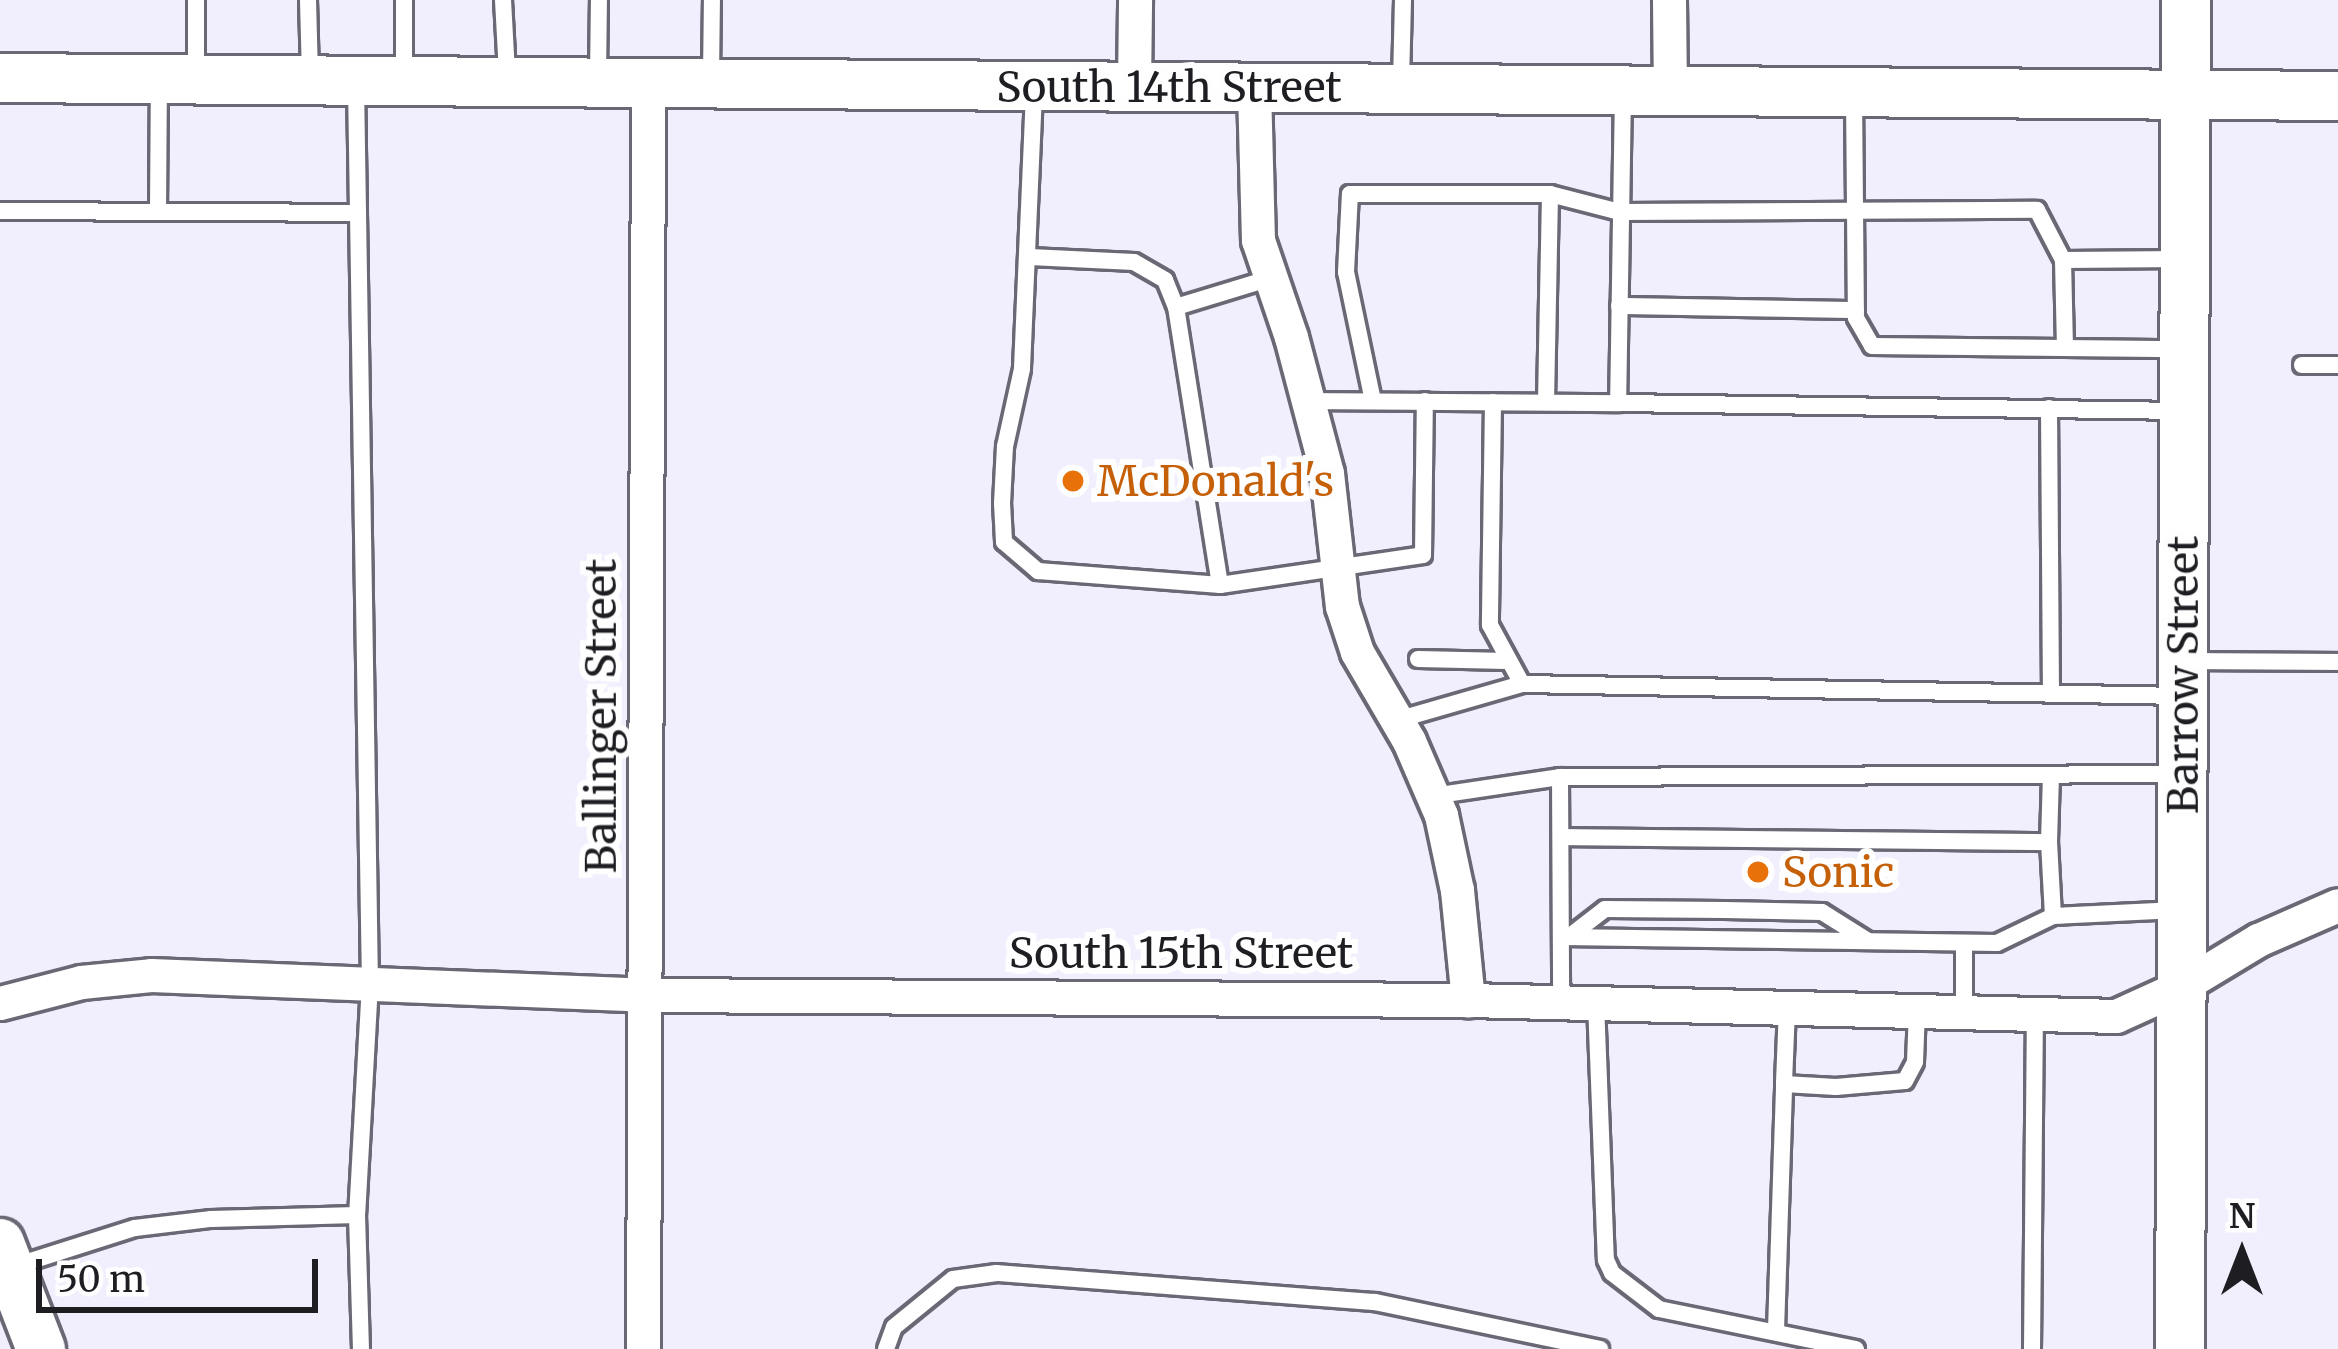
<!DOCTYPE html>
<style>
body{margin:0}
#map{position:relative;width:2338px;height:1349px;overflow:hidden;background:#f1eefd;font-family:Merriweather,serif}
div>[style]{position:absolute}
.roads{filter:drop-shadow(3px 0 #6b6875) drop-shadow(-3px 0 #6b6875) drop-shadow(0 3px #6b6875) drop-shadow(0 -3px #6b6875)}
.lane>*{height:16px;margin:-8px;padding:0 8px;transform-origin:8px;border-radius:8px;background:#fff}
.street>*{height:33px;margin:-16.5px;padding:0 16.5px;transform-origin:16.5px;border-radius:16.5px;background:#fff}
.secondary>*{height:48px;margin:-24px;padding:0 24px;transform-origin:24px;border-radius:24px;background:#fff}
.dots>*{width:33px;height:33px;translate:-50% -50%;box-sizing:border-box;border:6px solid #fefefe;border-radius:50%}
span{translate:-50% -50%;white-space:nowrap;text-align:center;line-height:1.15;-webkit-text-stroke:12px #fefefe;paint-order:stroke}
.street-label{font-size:42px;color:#1e1d22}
.food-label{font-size:42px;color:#c56008}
.left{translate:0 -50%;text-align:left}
.north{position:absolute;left:2182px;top:1193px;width:120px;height:120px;-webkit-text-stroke:9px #fefefe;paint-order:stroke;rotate:0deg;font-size:33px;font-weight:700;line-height:48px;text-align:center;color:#1e1d22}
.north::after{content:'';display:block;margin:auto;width:42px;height:54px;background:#1e1d22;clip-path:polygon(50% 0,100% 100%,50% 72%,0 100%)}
.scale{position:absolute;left:36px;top:1259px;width:282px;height:54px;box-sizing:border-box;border:6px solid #1e1d22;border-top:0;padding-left:15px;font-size:36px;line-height:42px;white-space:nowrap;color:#1e1d22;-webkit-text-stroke:9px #fefefe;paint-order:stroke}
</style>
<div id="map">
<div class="roads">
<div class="lane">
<i style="left:308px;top:0;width:79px;rotate:88.5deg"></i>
<i style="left:404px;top:0;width:74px;rotate:90deg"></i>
<i style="left:503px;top:0;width:75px;rotate:86.9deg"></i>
<i style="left:196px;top:77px;width:77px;rotate:-90deg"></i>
<i style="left:598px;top:77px;width:77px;rotate:-89.3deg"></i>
<i style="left:711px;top:77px;width:77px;rotate:-89.3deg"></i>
<i style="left:1401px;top:82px;width:82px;rotate:-88.6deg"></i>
<i style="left:356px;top:84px;width:900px;rotate:89.11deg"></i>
<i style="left:370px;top:984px;width:231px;rotate:93.2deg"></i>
<i style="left:357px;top:1215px;width:134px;rotate:88.3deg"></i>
<i style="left:1623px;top:92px;width:311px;rotate:90.9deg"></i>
<i style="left:1618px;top:403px;width:564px;rotate:0.81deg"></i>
<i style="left:1034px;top:93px;width:276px;rotate:92.5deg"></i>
<i style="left:1022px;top:369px;width:79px;rotate:102.4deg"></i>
<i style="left:1005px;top:446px;width:57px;rotate:93deg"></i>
<i style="left:1002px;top:503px;width:39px;rotate:87deg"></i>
<i style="left:1004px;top:542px;width:45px;rotate:40.5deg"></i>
<i style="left:1038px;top:571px;width:183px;rotate:4.4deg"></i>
<i style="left:1220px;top:585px;width:205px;rotate:-8.4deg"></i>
<i style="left:1423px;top:555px;width:154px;rotate:-89.3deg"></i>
<i style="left:1854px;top:94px;width:224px;rotate:89.5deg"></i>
<i style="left:1856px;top:318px;width:32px;rotate:60deg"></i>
<i style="left:1872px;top:346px;width:311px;rotate:0.6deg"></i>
<i style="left:0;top:211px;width:358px;rotate:0.3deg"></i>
<i style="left:158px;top:212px;width:131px;rotate:-89.6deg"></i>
<i style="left:1030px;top:257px;width:104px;rotate:2.8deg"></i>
<i style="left:1134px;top:262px;width:36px;rotate:30deg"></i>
<i style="left:1165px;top:280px;width:29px;rotate:68deg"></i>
<i style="left:1176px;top:307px;width:99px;rotate:-17deg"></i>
<i style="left:2063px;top:260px;width:86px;rotate:88.7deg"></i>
<i style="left:1619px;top:306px;width:237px;rotate:1deg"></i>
<i style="left:1176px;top:307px;width:281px;rotate:81deg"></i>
<i style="left:2302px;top:365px;width:36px"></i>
<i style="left:1308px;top:401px;width:310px;rotate:0.4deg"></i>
<i style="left:1373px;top:401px;width:132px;rotate:-101.8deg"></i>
<i style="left:1346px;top:272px;width:78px;rotate:-87.1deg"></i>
<i style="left:1350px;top:194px;width:200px"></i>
<i style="left:1550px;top:194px;width:72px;rotate:14.4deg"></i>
<i style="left:1620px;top:212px;width:417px;rotate:-0.3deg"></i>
<i style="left:2037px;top:210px;width:56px;rotate:62.5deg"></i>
<i style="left:2063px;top:260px;width:120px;rotate:-0.5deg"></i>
<i style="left:1493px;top:402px;width:223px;rotate:90.8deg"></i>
<i style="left:1490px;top:625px;width:67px;rotate:61.5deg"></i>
<i style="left:1546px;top:402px;width:208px;rotate:-88.9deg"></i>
<i style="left:2049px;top:408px;width:284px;rotate:89.6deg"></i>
<i style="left:1418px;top:659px;width:89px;rotate:1.3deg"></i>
<i style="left:2189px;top:661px;width:149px;rotate:0.4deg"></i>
<i style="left:1397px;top:720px;width:130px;rotate:-16.1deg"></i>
<i style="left:1522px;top:684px;width:660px;rotate:1.04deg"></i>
<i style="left:1560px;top:777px;width:226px;rotate:89.7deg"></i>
<i style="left:1433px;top:796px;width:128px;rotate:-8.5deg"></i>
<i style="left:1560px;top:777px;width:620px;rotate:-0.28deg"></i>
<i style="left:1563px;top:837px;width:486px;rotate:0.6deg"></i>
<i style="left:2049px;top:842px;width:66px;rotate:-88.3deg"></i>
<i style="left:2049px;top:842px;width:74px;rotate:86.9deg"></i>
<i style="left:1570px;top:936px;width:44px;rotate:-37.6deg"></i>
<i style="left:1605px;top:909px;width:120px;rotate:0.5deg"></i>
<i style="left:1725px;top:910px;width:97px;rotate:1.2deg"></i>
<i style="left:1822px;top:912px;width:54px;rotate:32.2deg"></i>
<i style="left:1562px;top:937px;width:435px;rotate:0.8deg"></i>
<i style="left:1997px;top:943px;width:62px;rotate:-25.7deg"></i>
<i style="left:2053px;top:916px;width:125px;rotate:-2.7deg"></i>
<i style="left:1964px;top:943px;width:69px;rotate:90deg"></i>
<i style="left:1596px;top:1003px;width:257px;rotate:87.8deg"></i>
<i style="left:1606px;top:1260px;width:14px;rotate:65deg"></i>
<i style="left:1612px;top:1273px;width:59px;rotate:37.5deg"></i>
<i style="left:1659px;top:1309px;width:201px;rotate:11.5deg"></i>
<i style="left:1787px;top:1008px;width:76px;rotate:92.3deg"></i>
<i style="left:1784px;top:1084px;width:52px;rotate:3.3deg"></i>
<i style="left:1836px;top:1087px;width:69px;rotate:-5deg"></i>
<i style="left:1905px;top:1081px;width:21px;rotate:-62deg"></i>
<i style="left:1915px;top:1062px;width:51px;rotate:-87.8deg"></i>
<i style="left:12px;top:1267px;width:129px;rotate:-17.6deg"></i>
<i style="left:135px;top:1228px;width:77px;rotate:-6.8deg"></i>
<i style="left:211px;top:1219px;width:146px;rotate:-1.6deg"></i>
<i style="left:1776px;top:1330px;width:246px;rotate:-88.1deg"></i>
<i style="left:886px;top:1349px;width:23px;rotate:-70deg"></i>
<i style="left:894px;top:1327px;width:76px;rotate:-39.1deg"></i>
<i style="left:953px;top:1279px;width:44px;rotate:-7.8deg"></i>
<i style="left:997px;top:1273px;width:379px;rotate:4.4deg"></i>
<i style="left:1375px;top:1302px;width:230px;rotate:11.8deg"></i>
<i style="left:2032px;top:1349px;width:335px;rotate:-89.5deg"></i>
</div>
<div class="street">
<i style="left:1669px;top:0;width:91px;rotate:89.4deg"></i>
<i style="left:1134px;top:87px;width:87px;rotate:-89.3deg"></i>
<i style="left:1254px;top:88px;width:152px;rotate:88.5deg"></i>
<i style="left:1258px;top:240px;width:102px;rotate:71.2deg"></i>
<i style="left:1291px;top:337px;width:141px;rotate:75.2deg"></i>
<i style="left:1327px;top:473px;width:134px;rotate:83.6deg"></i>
<i style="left:1342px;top:606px;width:48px;rotate:71.9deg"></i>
<i style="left:1357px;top:652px;width:103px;rotate:59.7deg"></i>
<i style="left:1409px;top:741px;width:81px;rotate:66.6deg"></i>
<i style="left:1441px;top:815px;width:77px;rotate:78deg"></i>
<i style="left:1457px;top:890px;width:111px;rotate:84.3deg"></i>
<i style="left:0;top:1003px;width:84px;rotate:-14.5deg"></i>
<i style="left:81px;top:982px;width:70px;rotate:-5.7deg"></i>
<i style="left:151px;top:975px;width:494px;rotate:2.3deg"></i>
<i style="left:645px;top:995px;width:823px;rotate:0.35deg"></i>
<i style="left:1468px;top:1000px;width:648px;rotate:1.41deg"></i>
<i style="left:2116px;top:1016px;width:72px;rotate:-24.4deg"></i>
<i style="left:2182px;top:986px;width:89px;rotate:-31.2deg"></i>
<i style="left:2258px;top:940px;width:87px;rotate:-23.6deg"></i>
<i style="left:643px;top:1349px;width:1266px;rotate:-89.77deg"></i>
</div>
<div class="secondary">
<i style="left:0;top:78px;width:2338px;rotate:0.44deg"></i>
<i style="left:0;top:1243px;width:114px;rotate:68.9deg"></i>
<i style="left:2180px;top:1349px;width:1349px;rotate:-89.75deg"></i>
</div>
</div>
<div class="dots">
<i style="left:1073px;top:481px;background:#e8710a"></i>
<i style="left:1758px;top:872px;background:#e8710a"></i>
</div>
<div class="street-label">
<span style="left:1169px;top:87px">South 14th Street</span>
<span style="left:2183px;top:675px;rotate:-90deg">Barrow Street</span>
<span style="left:601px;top:716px;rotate:-90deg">Ballinger Street</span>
<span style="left:1181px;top:953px">South 15th Street</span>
</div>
<div class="food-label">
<span class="left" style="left:1097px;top:481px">McDonald's</span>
<span class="left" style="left:1782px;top:872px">Sonic</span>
</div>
<div class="north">N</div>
<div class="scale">50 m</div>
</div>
